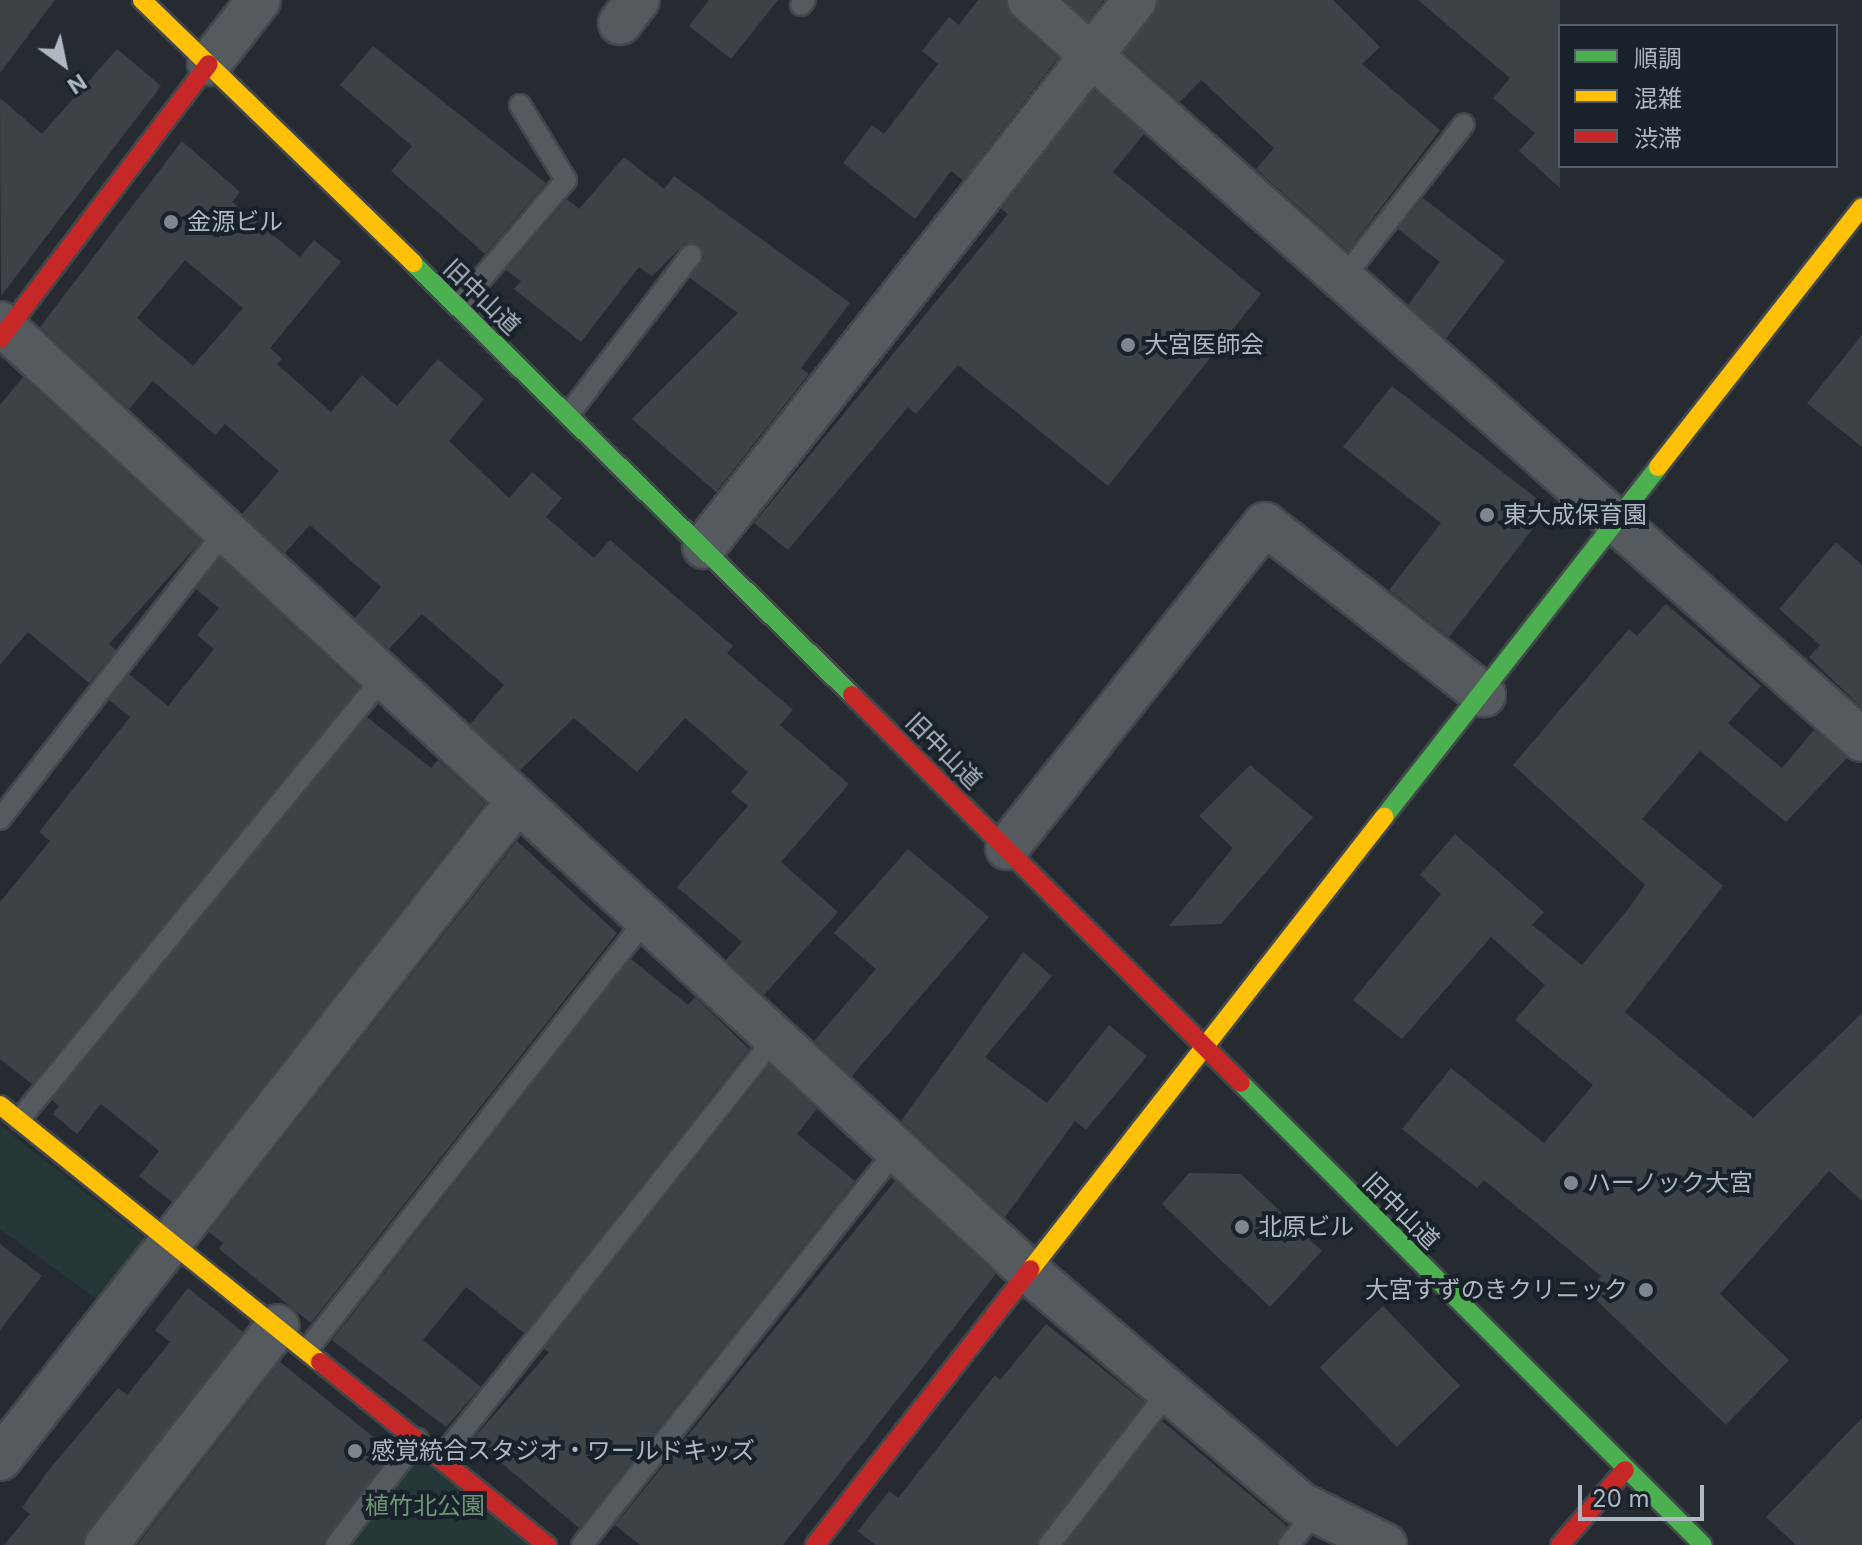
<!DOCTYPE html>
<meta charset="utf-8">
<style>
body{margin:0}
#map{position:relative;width:1862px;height:1545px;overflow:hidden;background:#252b30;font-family:Inter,"Noto Sans JP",sans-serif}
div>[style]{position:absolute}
.green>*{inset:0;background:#253736}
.building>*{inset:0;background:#3d4247;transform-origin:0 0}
.roads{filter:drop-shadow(2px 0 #42474b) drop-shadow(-2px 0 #42474b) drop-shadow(0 2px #42474b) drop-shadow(0 -2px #42474b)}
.lane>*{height:20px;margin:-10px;padding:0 10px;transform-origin:10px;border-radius:10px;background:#555a5e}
.street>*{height:42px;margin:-21px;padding:0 21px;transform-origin:21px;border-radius:21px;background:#555a5e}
.fast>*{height:18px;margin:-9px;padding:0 9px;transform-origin:9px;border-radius:9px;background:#4caf50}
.slow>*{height:18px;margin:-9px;padding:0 9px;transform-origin:9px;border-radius:9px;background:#ffc107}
.jam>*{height:18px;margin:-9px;padding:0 9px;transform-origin:9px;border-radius:9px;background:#c62828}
.dots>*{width:22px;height:22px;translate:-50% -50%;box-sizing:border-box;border:4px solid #19222a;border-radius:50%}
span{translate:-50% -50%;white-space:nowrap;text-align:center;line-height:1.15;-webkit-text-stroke:8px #19222a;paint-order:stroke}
.poi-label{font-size:24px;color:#aeb8c2}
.left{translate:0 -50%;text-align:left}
.right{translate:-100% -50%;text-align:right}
.street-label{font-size:24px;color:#aeb8c2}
.park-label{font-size:24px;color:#6f9674}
.legend{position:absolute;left:1558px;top:24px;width:280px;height:144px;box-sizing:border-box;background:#19222a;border:2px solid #555e67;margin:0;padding:10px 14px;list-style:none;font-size:24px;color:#aeb8c2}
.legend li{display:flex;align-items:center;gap:16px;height:40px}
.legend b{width:40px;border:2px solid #555e67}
.north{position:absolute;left:24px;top:24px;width:80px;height:80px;-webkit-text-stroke:6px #19222a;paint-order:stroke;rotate:147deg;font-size:22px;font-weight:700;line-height:32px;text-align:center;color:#aeb8c2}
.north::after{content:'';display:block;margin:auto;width:28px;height:36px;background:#aeb8c2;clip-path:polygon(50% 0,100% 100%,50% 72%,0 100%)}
.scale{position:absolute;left:1578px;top:1485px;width:126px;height:36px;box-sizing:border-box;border:4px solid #aeb8c2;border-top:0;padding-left:10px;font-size:24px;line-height:28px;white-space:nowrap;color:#aeb8c2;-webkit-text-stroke:6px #19222a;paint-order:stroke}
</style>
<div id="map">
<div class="green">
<i style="clip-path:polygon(0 1125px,150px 1243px,99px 1301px,0 1229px)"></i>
<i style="clip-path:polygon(420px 1450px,534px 1545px,346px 1545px)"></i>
</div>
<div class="building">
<i style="clip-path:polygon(0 0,55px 0,0 73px)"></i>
<i style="clip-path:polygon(709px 0,778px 0,731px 59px,689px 26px)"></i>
<i style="clip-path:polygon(978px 0,1006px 0,1013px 18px,1058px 58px,963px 180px,951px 171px,915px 219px,843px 163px,872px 125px,884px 134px,938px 64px,922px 51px,949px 17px,959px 25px)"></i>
<i style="clip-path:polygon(1065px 0,1104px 0,1088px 21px)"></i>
<i style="clip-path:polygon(1158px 0,1333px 0,1380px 47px,1362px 64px,1440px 130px,1348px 251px,1256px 169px,1274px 148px,1201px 80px,1180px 102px,1124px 52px)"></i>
<i style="clip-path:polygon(1418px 0,1560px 0,1560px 188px,1519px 151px,1535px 133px,1493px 98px,1510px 78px)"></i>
<i style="clip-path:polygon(373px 46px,546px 183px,485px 254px,391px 171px,412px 146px,340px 85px)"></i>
<i style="clip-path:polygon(117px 49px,161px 86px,1px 296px,0 98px,42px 134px)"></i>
<i style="clip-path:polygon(1094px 90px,1144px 134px,1113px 172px,1261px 294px,1108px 486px,958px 365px,916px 414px,908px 407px,788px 550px,754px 523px,1008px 214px,1001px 209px)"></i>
<i style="clip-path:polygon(evenodd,182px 141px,240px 192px,232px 202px,300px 257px,314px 240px,341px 262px,270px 348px,282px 359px,277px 364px,331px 412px,362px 375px,397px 406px,438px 359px,484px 399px,449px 441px,509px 498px,532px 472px,562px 498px,546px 517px,594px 558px,610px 540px,733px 646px,727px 653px,793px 710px,780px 725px,849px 784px,781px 862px,838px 912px,764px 995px,726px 960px,742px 942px,677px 887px,748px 806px,731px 792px,748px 772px,685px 718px,637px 772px,574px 718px,520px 770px,470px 724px,504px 685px,422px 614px,389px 649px,355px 618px,381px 587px,310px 525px,285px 553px,242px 514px,279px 471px,225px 424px,215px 435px,153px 381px,129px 409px,40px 327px,182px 141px,185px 260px,243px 308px,193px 366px,137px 318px,185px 260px)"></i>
<i style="clip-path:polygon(624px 157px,664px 189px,674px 176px,850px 303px,801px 368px,809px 374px,716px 492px,632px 419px,738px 313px,690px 278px,704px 257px,699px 245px,685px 243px,652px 276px,639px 267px,581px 342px,514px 289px,521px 281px,506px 270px,567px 199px,579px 209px)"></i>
<i style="clip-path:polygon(1423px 198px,1505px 261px,1446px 338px,1408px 305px,1440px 262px,1398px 229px)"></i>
<i style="clip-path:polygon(1862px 335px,1862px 447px,1807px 403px)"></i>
<i style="clip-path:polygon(23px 377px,201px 541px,109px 644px,116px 650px,89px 683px,28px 632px,0 665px,0 405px)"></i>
<i style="clip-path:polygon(1392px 386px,1549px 508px,1449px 637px,1389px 590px,1441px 523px,1343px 447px)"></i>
<i style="clip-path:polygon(1836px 542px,1862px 565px,1862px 708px,1809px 657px,1820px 645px,1779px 609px)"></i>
<i style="clip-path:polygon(220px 558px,359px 687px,32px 1084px,0 1059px,0 902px,50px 841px,39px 832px,130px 717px,109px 700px,129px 674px,168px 706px,214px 649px,197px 635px,219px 608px,196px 589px)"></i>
<i style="clip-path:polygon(1666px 604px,1761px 686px,1728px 723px,1782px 768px,1814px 730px,1847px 758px,1786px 822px,1700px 751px,1642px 819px,1723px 886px,1625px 1012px,1753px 1118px,1862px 1013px,1862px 1201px,1829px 1171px,1720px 1294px,1789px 1360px,1726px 1425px,1588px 1292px,1601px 1276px,1484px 1180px,1477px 1188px,1402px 1129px,1451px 1068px,1544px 1143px,1593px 1085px,1515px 1020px,1545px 985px,1491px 937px,1402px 1039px,1353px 1000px,1441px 894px,1420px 875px,1455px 834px,1544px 912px,1532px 925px,1582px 965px,1629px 908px,1645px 885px,1513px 765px,1629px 629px,1637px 636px)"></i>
<i style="clip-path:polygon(367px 717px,431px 768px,438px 760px,485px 803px,172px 1202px,139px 1176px,159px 1151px,101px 1104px,77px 1134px,53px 1114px,59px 1106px,52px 1100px)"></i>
<i style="clip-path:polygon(1250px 765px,1313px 817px,1221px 924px,1169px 926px,1233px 848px,1199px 816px)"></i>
<i style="clip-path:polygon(517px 841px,617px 933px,311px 1323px,219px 1249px,223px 1243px,209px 1232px)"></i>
<i style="clip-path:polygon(908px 849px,989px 917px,852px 1076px,814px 1041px,876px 969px,834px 933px)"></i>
<i style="clip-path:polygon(1023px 952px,1052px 976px,985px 1057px,1047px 1103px,1109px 1025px,1147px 1056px,1086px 1130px,1075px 1121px,1005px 1217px,901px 1121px)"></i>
<i style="clip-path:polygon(631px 959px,688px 1005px,695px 997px,749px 1049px,524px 1333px,466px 1287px,423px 1340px,481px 1387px,446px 1427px,332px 1340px)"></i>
<i style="clip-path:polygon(770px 1065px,817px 1109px,797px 1134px,855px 1181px,579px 1528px,473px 1439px,549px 1352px,544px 1349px)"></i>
<i style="clip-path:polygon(1189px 1173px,1241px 1174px,1322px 1251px,1270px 1307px,1162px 1204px)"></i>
<i style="clip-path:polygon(895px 1181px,996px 1274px,783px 1545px,640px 1545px,615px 1525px)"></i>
<i style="clip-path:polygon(0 1244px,42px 1276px,0 1330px)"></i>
<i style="clip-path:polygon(188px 1288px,243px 1332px,83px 1545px,4px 1545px,30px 1514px,22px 1508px,47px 1472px,118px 1388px,127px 1395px,170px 1342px,155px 1330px)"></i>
<i style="left:1383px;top:1306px;width:111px;height:88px;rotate:46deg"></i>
<i style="clip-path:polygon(1046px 1324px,1144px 1402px,1036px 1545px,875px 1545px,858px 1531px,889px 1491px,898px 1498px,995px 1375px,1000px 1380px)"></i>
<i style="clip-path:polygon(280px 1362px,392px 1452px,323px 1545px,137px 1545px)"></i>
<i style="clip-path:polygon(1862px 1418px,1862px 1545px,1796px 1545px,1766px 1517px)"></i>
<i style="clip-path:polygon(1162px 1421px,1287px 1526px,1276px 1545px,1065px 1545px)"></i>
</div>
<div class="roads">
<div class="lane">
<i style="left:801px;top:5px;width:6px;rotate:-51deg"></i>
<i style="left:1341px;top:281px;width:199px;rotate:-51.9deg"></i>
<i style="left:458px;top:306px;width:166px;rotate:-49.4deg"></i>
<i style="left:566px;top:180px;width:88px;rotate:-121.5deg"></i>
<i style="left:568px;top:415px;width:202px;rotate:-52.4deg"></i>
<i style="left:0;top:819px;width:369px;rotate:-52deg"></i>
<i style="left:19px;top:1120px;width:579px;rotate:-50.54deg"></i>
<i style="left:307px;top:1350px;width:545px;rotate:-51.78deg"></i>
<i style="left:441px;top:1458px;width:534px;rotate:-51.54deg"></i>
<i style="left:336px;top:1545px;width:134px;rotate:-52.3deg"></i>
<i style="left:582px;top:1545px;width:502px;rotate:-51.46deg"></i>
<i style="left:1049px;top:1545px;width:195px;rotate:-52.1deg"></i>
<i style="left:1289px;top:1545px;width:43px;rotate:-51.5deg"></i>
</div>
<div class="street">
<i style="left:1029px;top:0;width:1114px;rotate:41.62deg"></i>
<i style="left:620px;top:23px;width:29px;rotate:-52deg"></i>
<i style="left:209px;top:64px;width:81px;rotate:-52deg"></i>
<i style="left:0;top:323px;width:1400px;rotate:42.68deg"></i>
<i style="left:1029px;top:1272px;width:355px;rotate:40.5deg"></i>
<i style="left:1299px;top:1503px;width:96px;rotate:26deg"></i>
<i style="left:704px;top:547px;width:696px;rotate:-51.76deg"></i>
<i style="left:1007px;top:848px;width:414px;rotate:-51.5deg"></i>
<i style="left:1265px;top:524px;width:278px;rotate:38deg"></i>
<i style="left:0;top:1459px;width:833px;rotate:-51.82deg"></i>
<i style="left:106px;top:1545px;width:278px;rotate:-51.9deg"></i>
</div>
<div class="fast">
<i style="left:413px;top:263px;width:616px;rotate:44.54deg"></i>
<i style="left:1384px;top:817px;width:444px;rotate:-51.9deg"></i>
<i style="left:1241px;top:1083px;width:653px;rotate:45deg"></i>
</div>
<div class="slow">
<i style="left:142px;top:0;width:378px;rotate:44.1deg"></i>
<i style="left:1658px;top:467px;width:330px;rotate:-51.9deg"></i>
<i style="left:0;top:1105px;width:410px;rotate:38.8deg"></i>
<i style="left:1031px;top:1269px;width:574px;rotate:-52.01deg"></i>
</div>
<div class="jam">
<i style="left:0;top:339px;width:345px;rotate:-52.8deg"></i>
<i style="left:852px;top:695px;width:549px;rotate:44.93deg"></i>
<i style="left:320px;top:1362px;width:292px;rotate:38.9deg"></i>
<i style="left:815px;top:1545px;width:350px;rotate:-52deg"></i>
<i style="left:1560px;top:1545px;width:99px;rotate:-49.1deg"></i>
</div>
</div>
<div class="dots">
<i style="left:171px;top:222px;background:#7e878f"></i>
<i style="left:1128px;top:345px;background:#7e878f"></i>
<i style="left:1487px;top:515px;background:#7e878f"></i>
<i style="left:1571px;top:1183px;background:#7e878f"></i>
<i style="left:1242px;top:1227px;background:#7e878f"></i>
<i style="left:1646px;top:1290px;background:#7e878f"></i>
<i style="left:355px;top:1451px;background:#7e878f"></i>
</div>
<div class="poi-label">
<span class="left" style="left:187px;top:222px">金源ビル</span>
<span class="left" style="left:1144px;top:345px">大宮医師会</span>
<span class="left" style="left:1503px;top:515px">東大成保育園</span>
<span class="left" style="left:1587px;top:1183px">ハーノック大宮</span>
<span class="left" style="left:1258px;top:1227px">北原ビル</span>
<span class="right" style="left:1628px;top:1290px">大宮すずのきクリニック</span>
<span class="left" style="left:371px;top:1451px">感覚統合スタジオ・ワールドキッズ</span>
</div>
<div class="street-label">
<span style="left:482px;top:297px;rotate:44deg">旧中山道</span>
<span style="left:944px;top:751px;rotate:45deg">旧中山道</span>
<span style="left:1401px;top:1211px;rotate:45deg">旧中山道</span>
</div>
<div class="park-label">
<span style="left:425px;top:1506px">植竹北公園</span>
</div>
<ul class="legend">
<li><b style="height:10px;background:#4caf50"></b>順調</li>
<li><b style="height:10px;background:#ffc107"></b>混雑</li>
<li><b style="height:10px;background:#c62828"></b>渋滞</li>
</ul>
<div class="north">N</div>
<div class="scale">20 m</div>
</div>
